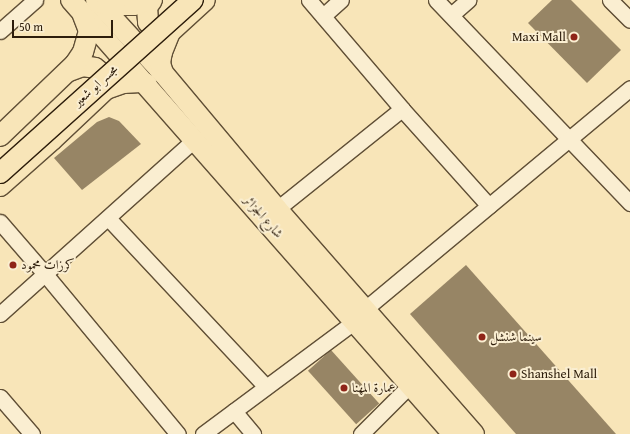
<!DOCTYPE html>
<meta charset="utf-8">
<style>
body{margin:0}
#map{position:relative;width:630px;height:434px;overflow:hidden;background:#f8e5b8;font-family:"Gentium Book Plus",Amiri,serif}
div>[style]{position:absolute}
.building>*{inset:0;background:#978565;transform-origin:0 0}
.roads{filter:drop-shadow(1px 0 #604f36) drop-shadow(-1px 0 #604f36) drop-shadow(0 1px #604f36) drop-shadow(0 -1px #604f36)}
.minor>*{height:15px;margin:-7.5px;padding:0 7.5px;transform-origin:7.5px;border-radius:7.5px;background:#faeed1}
.major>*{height:20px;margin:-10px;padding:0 10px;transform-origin:10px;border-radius:10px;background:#f8e5b8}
.bridges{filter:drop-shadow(1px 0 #2d1d0b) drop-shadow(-1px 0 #2d1d0b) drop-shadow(0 1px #2d1d0b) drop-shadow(0 -1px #2d1d0b)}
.major-bridge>*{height:20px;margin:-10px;padding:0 10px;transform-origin:10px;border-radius:10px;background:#f8e5b8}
.dots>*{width:11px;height:11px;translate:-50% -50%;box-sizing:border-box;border:2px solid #faeed1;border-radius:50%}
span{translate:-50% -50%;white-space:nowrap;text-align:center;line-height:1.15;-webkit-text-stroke:4px #faeed1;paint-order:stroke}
.poi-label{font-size:13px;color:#2d1d0b}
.right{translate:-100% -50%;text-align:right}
.left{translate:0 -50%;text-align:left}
.street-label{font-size:13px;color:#2d1d0b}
.scale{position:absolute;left:12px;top:20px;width:101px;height:18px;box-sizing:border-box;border:2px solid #2d1d0b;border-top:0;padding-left:5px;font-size:12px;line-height:14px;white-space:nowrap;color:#2d1d0b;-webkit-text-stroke:3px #faeed1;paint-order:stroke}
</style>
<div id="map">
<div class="building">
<i style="clip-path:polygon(552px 0,571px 0,621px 50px,587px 83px,528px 23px)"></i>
<i style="clip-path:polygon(109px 117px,119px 121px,141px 144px,82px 190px,54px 158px,97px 122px)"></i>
<i style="clip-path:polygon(466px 265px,616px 434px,516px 434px,410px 314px)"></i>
<i style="left:331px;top:350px;width:72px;height:31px;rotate:48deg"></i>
</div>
<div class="roads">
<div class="minor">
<i style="left:309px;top:0;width:143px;rotate:49.5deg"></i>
<i style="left:402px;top:109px;width:130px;rotate:48.1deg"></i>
<i style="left:436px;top:0;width:281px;rotate:46.3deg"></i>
<i style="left:610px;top:0;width:28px;rotate:45deg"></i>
<i style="left:451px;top:15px;width:23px;rotate:-41deg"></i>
<i style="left:323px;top:16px;width:24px;rotate:-42deg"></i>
<i style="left:0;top:31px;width:47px;rotate:-41.5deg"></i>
<i style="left:277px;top:209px;width:160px;rotate:-38.7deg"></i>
<i style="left:108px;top:218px;width:231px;rotate:46.9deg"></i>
<i style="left:0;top:222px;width:69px;rotate:49.1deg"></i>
<i style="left:45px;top:274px;width:208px;rotate:50.3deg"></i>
<i style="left:365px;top:309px;width:345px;rotate:-39.8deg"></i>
<i style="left:0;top:314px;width:262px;rotate:-41.9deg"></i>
<i style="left:0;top:397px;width:49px;rotate:49.1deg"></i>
<i style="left:234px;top:411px;width:30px;rotate:50deg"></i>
<i style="left:203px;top:434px;width:189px;rotate:-36.6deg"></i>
<i style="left:361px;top:434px;width:69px;rotate:-45deg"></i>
</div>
<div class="major">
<i style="left:71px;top:0;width:578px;rotate:48.65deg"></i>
<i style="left:96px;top:0;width:99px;rotate:47.5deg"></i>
<i style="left:163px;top:73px;width:177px;rotate:50deg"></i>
<i style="left:277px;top:209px;width:299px;rotate:48.8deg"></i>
<i style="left:152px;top:0;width:9px;rotate:126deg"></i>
<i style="left:147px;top:7px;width:15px;rotate:86deg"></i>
<i style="left:148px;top:22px;width:8px;rotate:50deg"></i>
<i style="left:153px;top:28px;width:7px;rotate:16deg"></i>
<i style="left:160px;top:30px;width:15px;rotate:-16deg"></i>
<i style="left:98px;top:2px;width:9px;rotate:18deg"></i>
<i style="left:107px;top:5px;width:27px"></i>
<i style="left:134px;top:5px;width:16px;rotate:-18deg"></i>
<i style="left:69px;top:71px;width:15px;rotate:-20deg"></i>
<i style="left:83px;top:66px;width:12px;rotate:9deg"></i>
<i style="left:95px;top:68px;width:6px;rotate:39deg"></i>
<i style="left:100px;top:72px;width:6px;rotate:72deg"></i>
<i style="left:102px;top:78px;width:6px;rotate:90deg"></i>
<i style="left:102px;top:84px;width:11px;rotate:112deg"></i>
<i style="left:163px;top:73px;width:10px;rotate:-107deg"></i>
<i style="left:160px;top:63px;width:11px;rotate:-80deg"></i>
<i style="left:162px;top:52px;width:22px;rotate:-68deg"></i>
<i style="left:170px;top:32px;width:47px;rotate:-42.4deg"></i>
<i style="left:0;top:136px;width:104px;rotate:-43.8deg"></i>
<i style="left:75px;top:64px;width:14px;rotate:-56deg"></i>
<i style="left:83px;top:52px;width:22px;rotate:-74deg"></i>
<i style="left:89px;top:31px;width:17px;rotate:-111deg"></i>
<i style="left:0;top:186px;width:69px;rotate:-41.5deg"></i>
<i style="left:52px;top:140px;width:74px;rotate:-43.4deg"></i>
<i style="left:106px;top:89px;width:18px;rotate:-19deg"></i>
<i style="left:123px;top:83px;width:18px;rotate:-3deg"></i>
<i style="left:141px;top:82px;width:6px;rotate:18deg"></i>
</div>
</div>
<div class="bridges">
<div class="major-bridge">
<i style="left:0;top:173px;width:259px;rotate:-41.9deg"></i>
</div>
</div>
<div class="dots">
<i style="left:574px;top:37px;background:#8f2418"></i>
<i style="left:13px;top:265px;background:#8f2418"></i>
<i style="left:482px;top:337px;background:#8f2418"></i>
<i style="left:513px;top:374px;background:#8f2418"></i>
<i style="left:344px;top:388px;background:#8f2418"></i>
</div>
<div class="poi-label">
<span class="right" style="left:566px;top:37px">Maxi Mall</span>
<span class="left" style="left:21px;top:265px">كرزات محمود</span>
<span class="left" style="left:490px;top:337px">سينما شنشل</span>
<span class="left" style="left:521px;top:374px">Shanshel Mall</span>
<span class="left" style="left:352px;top:388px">عمارة المهنا</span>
</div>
<div class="street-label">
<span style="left:96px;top:86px;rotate:-42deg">مجسر ابو شعير</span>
<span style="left:263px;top:217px;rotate:49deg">شارع الجزائر</span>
</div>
<div class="scale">50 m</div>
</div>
